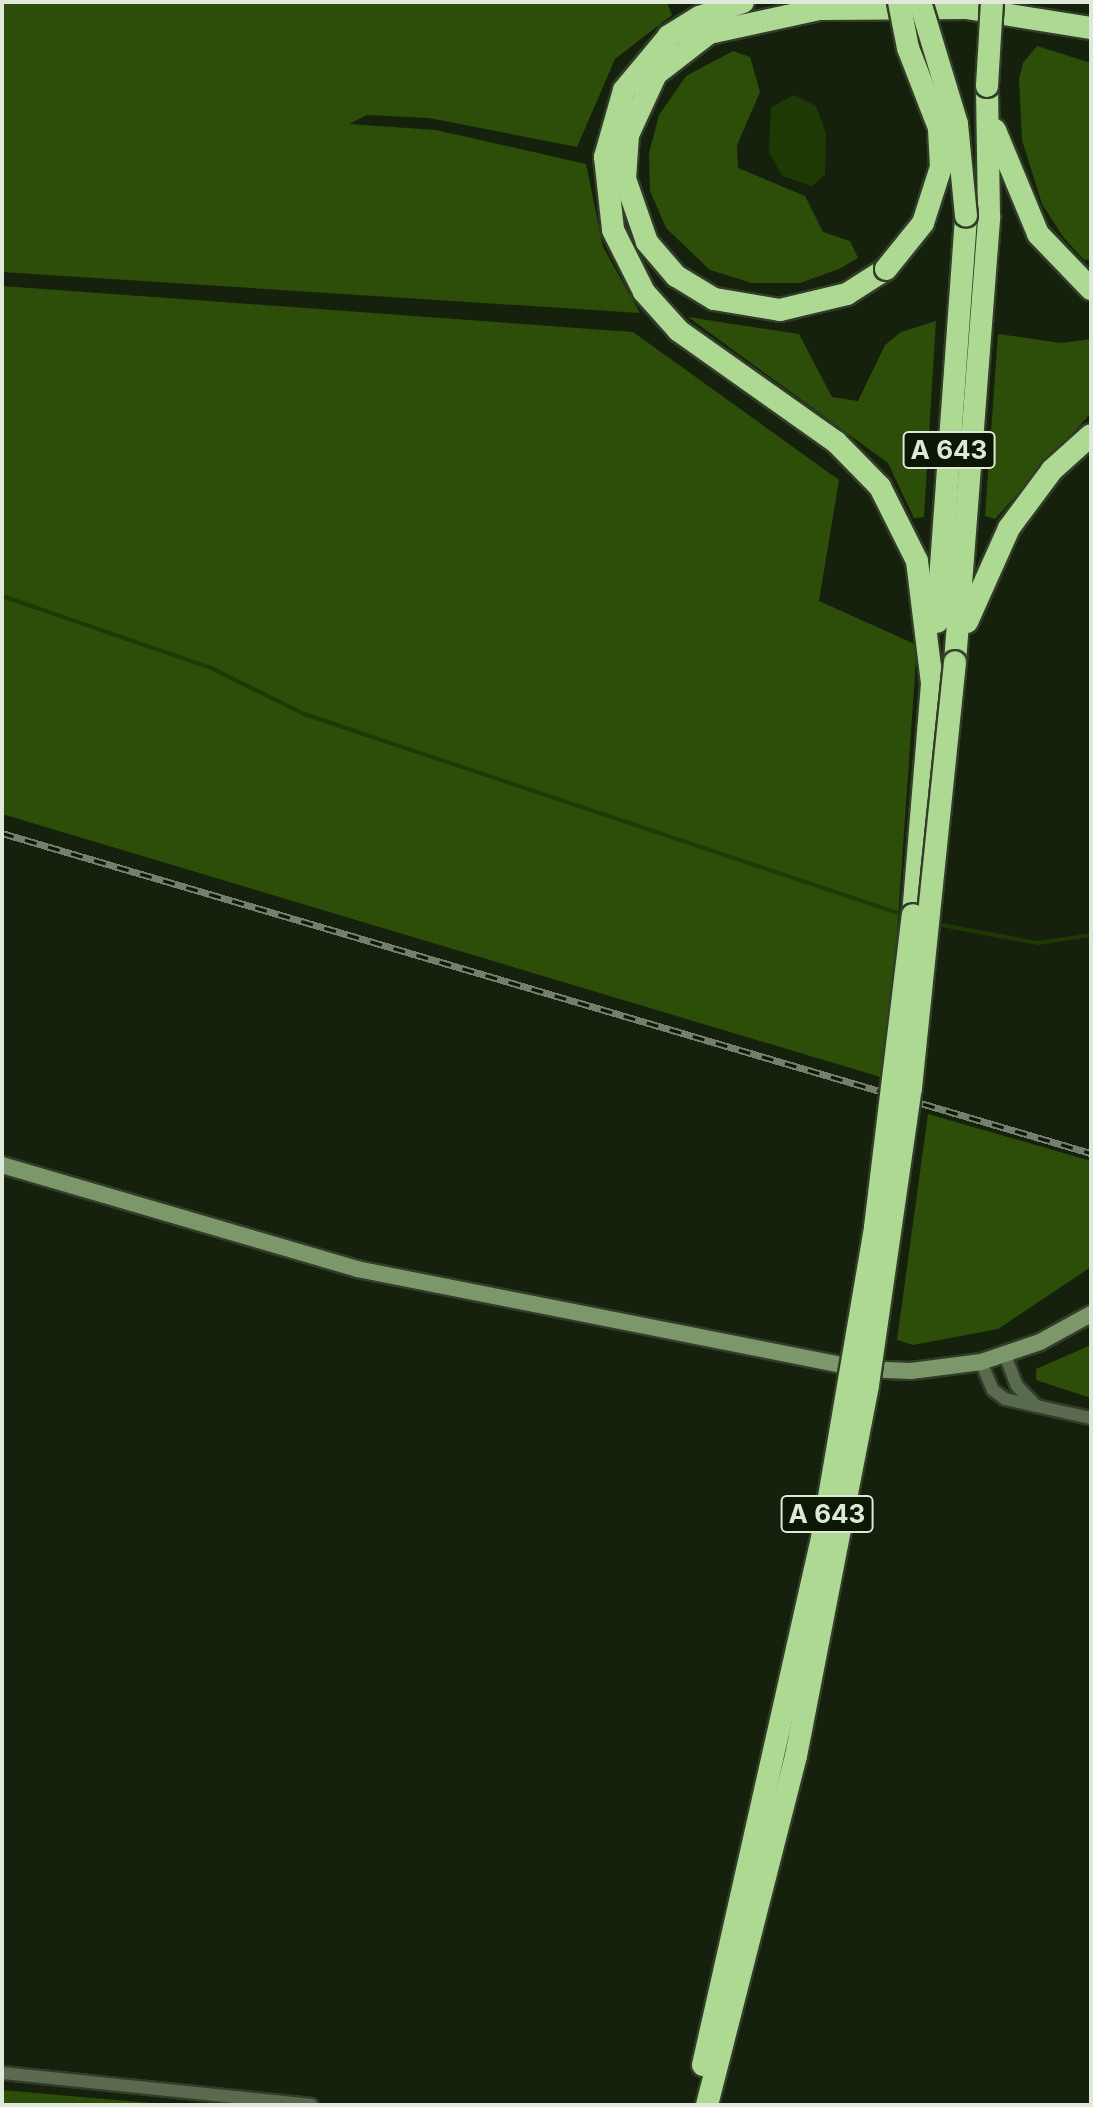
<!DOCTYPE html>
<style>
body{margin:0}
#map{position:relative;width:1093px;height:2107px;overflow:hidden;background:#15210c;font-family:Inter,sans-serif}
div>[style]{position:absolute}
.green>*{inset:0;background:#2c4e08}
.water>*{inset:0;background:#1e3903}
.stream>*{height:4px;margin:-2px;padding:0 2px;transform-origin:2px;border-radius:2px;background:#1e3903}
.roads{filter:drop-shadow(2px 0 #313d29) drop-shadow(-2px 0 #313d29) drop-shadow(0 2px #313d29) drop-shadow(0 -2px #313d29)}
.minor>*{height:12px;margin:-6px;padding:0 6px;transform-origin:6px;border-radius:6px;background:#5a6a4f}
.secondary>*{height:16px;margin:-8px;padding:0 8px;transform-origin:8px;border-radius:8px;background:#7c976a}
.motorway>*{height:22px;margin:-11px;padding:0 11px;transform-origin:11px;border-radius:11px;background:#aed992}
.rail>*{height:7px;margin-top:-3.5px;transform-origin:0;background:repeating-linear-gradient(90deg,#0c1804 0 12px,#757f6e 0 24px);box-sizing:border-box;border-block:2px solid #757f6e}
.bridges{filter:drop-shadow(2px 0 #313d29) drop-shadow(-2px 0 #313d29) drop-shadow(0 2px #313d29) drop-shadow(0 -2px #313d29)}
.motorway-bridge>*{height:22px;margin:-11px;padding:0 11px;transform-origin:11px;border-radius:11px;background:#aed992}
span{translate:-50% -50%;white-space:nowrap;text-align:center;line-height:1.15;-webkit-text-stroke:8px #0c1804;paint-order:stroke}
.shield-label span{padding:2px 6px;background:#0c1804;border:2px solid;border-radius:6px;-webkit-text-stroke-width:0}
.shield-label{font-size:26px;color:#e0e8da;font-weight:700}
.frame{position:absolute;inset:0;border:4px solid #e0e8da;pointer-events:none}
</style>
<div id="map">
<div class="green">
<i style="clip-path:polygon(2px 2px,667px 2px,672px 15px,615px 59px,577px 147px,429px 118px,367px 115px,349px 124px,436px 130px,586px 164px,603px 247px,640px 313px,2px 272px)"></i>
<i style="clip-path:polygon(1037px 46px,1091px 63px,1091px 259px,1084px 260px,1064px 238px,1042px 204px,1022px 140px,1019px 79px,1023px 63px)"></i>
<i style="clip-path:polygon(733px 51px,750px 57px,760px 92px,737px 145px,738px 168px,805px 196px,823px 232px,850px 241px,858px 258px,839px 269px,800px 283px,752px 283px,710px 270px,666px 228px,650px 191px,649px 153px,659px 115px,686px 76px)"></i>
<i style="clip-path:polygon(2px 286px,633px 332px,839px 480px,819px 601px,917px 645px,887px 1079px,2px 814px)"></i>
<i style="clip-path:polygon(688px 317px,799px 334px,832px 397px,858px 401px,885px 345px,901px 332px,936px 321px,924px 517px,914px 518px,888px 463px)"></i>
<i style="clip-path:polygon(998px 334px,1061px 343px,1091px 339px,1091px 413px,995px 519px,985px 516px)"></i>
<i style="clip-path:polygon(928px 1114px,1091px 1161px,1091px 1267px,998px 1329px,913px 1345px,897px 1340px)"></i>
<i style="clip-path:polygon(1091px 1345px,1091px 1398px,1036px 1380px,1036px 1369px)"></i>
<i style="clip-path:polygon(2px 2090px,150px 2103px,174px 2105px,2px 2105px)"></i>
</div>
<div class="water">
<i style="clip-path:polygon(794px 95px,816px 106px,826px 133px,825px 175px,812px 186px,782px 176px,769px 152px,771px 107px)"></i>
</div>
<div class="stream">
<i style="left:2px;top:596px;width:221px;rotate:19deg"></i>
<i style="left:211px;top:668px;width:104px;rotate:26.3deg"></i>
<i style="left:304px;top:714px;width:633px;rotate:18.52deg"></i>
<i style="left:936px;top:924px;width:104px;rotate:10.6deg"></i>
<i style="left:1038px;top:943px;width:54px;rotate:-8.6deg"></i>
</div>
<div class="roads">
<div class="minor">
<i style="left:1005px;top:1355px;width:33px;rotate:69deg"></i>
<i style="left:1017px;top:1386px;width:28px;rotate:46deg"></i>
<i style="left:981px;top:1362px;width:30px;rotate:67deg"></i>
<i style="left:993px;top:1390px;width:15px;rotate:37deg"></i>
<i style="left:1005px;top:1399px;width:88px;rotate:12.5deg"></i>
<i style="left:2px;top:2073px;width:311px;rotate:5.9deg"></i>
</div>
<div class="secondary">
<i style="left:2px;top:1165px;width:370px;rotate:16.3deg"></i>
<i style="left:357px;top:1269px;width:515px;rotate:11.2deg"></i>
<i style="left:862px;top:1369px;width:49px;rotate:2.3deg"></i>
<i style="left:911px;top:1371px;width:71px;rotate:-7.3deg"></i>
<i style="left:981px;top:1362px;width:62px;rotate:-18.7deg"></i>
<i style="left:1040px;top:1342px;width:58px;rotate:-28.8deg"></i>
</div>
<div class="motorway">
<i style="left:743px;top:2px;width:46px;rotate:161.2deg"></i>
<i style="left:699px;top:17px;width:36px;rotate:148deg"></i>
<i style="left:669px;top:36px;width:70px;rotate:129.8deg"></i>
<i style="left:624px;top:90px;width:70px;rotate:105.8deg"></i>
<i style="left:605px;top:157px;width:73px;rotate:83.7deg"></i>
<i style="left:613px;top:230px;width:69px;rotate:63.4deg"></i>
<i style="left:644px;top:292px;width:52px;rotate:48.1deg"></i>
<i style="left:679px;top:331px;width:192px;rotate:35.3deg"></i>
<i style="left:836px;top:442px;width:63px;rotate:45.6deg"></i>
<i style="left:880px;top:487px;width:83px;rotate:63.4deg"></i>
<i style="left:917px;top:561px;width:124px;rotate:83deg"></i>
<i style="left:995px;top:130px;width:113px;rotate:67.5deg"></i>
<i style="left:1038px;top:234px;width:76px;rotate:46.1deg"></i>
<i style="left:886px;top:269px;width:46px;rotate:147.3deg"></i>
<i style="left:847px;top:294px;width:69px;rotate:166.6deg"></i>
<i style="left:780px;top:310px;width:67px;rotate:-170.5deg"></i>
<i style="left:714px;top:299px;width:44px;rotate:-148.8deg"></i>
<i style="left:676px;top:276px;width:45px;rotate:-130.5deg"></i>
<i style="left:647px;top:242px;width:67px;rotate:-109.2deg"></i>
<i style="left:625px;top:179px;width:44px;rotate:-86.1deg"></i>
<i style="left:628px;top:135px;width:67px;rotate:-65.3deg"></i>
<i style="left:656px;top:74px;width:67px;rotate:-37.7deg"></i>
<i style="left:709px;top:33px;width:113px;rotate:-12.3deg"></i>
<i style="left:819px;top:9px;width:147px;rotate:-0.4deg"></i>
<i style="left:966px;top:8px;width:127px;rotate:9.1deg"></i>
<i style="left:937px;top:622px;width:407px;rotate:-85.9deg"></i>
<i style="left:967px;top:622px;width:103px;rotate:-65.9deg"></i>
<i style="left:1009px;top:528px;width:72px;rotate:-53.4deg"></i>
<i style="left:1052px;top:470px;width:52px;rotate:-41.9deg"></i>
<i style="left:955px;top:662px;width:447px;rotate:-85.6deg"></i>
<i style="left:989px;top:216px;width:130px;rotate:-90.9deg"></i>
<i style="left:913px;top:915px;width:244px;rotate:-85.3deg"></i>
</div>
</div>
<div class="rail">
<i style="left:2px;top:833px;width:1135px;rotate:16.38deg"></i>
</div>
<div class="bridges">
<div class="motorway-bridge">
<i style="left:920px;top:2px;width:127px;rotate:73.1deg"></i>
<i style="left:957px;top:124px;width:92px;rotate:84.4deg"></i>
<i style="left:987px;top:86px;width:84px;rotate:-86.6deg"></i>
<i style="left:886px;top:269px;width:59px;rotate:-51.2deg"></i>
<i style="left:923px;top:223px;width:59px;rotate:-72.2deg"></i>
<i style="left:941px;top:167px;width:39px;rotate:-93deg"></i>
<i style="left:939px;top:128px;width:86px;rotate:-111.2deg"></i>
<i style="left:908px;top:48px;width:47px;rotate:-101.1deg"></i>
<i style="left:703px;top:2065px;width:540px;rotate:-77.28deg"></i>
<i style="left:822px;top:1538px;width:315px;rotate:-80.3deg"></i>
<i style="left:875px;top:1227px;width:314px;rotate:-83.1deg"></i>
<i style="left:707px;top:2105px;width:360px;rotate:-75.7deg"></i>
<i style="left:796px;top:1756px;width:378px;rotate:-79deg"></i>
<i style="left:868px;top:1385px;width:300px;rotate:-81.8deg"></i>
<i style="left:911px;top:1088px;width:428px;rotate:-84.1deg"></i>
</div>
</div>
<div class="shield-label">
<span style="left:949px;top:450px">A 643</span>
<span style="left:827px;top:1514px">A 643</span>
</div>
<div class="frame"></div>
</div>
